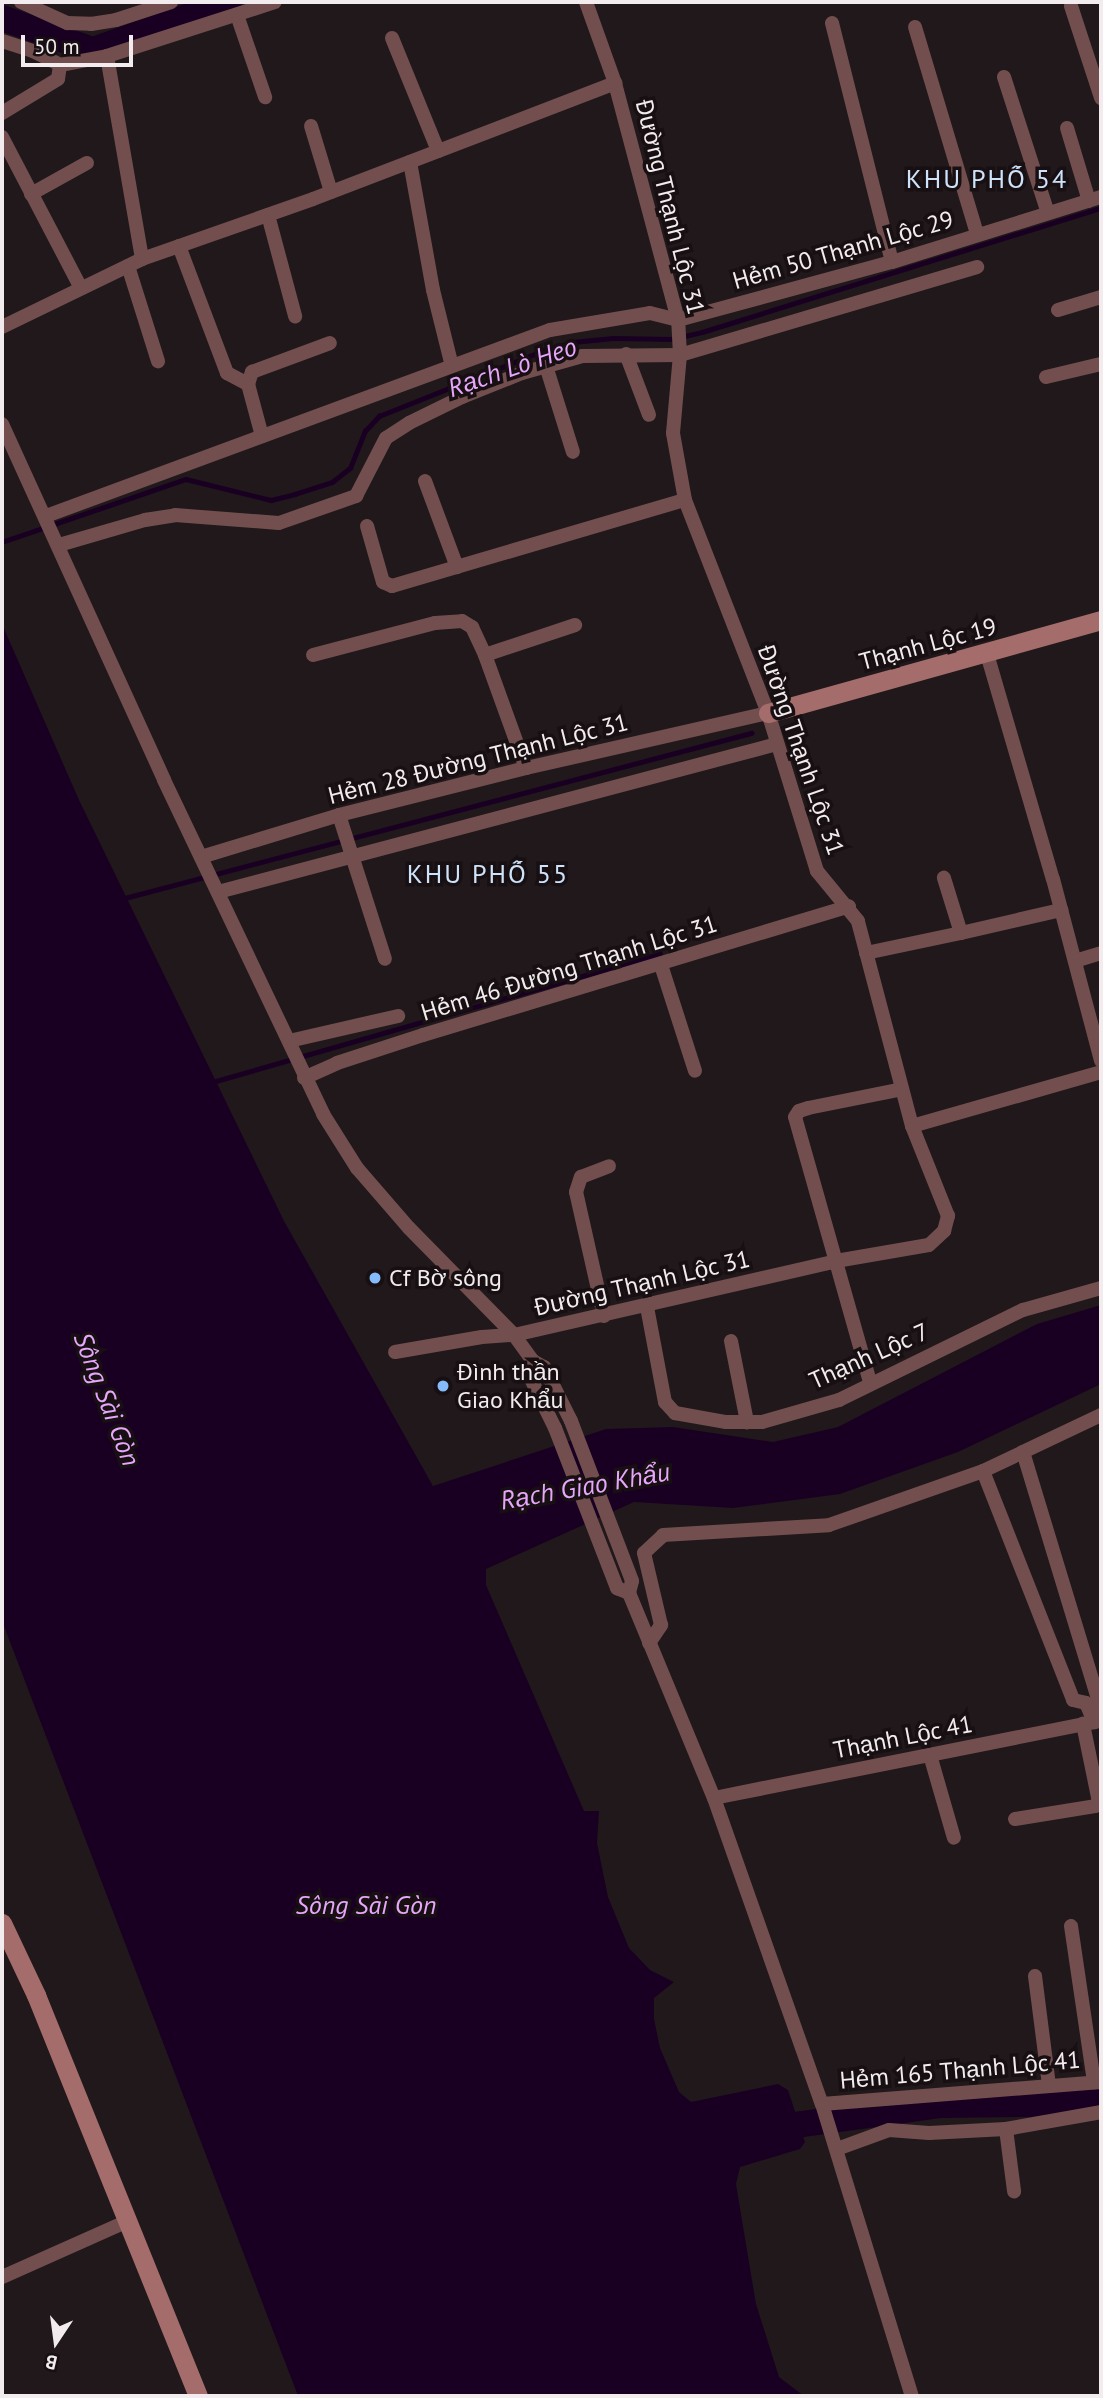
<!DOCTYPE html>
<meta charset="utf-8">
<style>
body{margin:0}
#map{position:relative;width:1103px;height:2398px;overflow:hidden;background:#21181b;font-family:"PT Sans",sans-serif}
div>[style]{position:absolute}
.water>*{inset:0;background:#190022}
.stream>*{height:4.5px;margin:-2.25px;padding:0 2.25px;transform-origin:2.25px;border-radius:2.25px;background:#190022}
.river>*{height:26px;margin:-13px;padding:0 13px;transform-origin:13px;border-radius:13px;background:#190022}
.street>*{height:14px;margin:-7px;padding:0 7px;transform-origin:7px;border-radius:7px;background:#724f4e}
.secondary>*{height:19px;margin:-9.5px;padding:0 9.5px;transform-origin:9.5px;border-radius:9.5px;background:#a46c6b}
.dots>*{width:19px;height:19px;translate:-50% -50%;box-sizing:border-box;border:4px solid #170f12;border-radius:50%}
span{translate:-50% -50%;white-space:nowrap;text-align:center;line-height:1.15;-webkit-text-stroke:7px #170f12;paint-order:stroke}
.street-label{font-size:24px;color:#f2ecee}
.poi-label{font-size:24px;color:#f2ecee}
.left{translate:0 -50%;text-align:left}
.neighbourhood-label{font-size:26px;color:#cee2fa;letter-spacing:2px}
.water-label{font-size:26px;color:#e6a6fc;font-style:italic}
.frame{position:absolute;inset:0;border:4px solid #f2ecee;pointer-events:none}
.north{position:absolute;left:21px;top:2307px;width:70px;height:70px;-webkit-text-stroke:5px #170f12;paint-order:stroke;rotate:193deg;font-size:19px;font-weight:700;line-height:28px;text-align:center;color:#f2ecee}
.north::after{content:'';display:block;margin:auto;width:24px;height:32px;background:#f2ecee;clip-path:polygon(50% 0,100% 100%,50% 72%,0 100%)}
.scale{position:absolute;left:21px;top:35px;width:112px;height:32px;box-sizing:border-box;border:4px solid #f2ecee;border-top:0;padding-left:9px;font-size:21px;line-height:24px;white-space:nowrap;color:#f2ecee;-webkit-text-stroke:5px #170f12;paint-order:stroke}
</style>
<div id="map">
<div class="water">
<i style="clip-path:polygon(2px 624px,79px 800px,284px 1221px,433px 1486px,606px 1429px,673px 1427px,773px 1442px,838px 1427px,1037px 1324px,1101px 1305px,1101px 1384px,958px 1452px,840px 1494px,733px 1508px,634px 1502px,486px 1569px,486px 1585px,584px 1811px,599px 1811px,597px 1843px,608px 1897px,629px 1948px,650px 1970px,674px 1982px,654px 1998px,654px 2019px,660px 2048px,679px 2092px,691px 2102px,778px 2084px,788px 2090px,805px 2142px,800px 2149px,740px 2167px,736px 2184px,756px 2304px,779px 2377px,804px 2396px,298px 2396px,2px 1621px)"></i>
</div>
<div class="stream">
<i style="left:2px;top:542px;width:194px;rotate:-18.9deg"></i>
<i style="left:186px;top:479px;width:88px;rotate:13.9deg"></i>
<i style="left:271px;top:500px;width:25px;rotate:-14deg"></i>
<i style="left:295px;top:494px;width:39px;rotate:-18deg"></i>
<i style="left:332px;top:482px;width:23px;rotate:-38deg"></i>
<i style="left:350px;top:468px;width:40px;rotate:-68deg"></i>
<i style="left:365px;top:431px;width:21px;rotate:-47deg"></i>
<i style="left:379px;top:416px;width:179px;rotate:-21.7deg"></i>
<i style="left:545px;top:350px;width:29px;rotate:-16deg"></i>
<i style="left:573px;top:342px;width:40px;rotate:-5.7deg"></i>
<i style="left:613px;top:338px;width:59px;rotate:1deg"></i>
<i style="left:672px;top:339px;width:31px;rotate:-13deg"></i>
<i style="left:702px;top:332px;width:418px;rotate:-17.3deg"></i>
<i style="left:121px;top:899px;width:652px;rotate:-14.76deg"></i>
<i style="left:209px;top:1083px;width:469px;rotate:-16deg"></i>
</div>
<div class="river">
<i style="left:2px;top:18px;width:96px;rotate:19.4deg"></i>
<i style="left:93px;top:50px;width:144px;rotate:-19.4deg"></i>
<i style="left:766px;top:2129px;width:177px;rotate:-7.8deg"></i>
<i style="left:941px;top:2105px;width:87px;rotate:-0.7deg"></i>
<i style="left:1028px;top:2104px;width:74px;rotate:-7deg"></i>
</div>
<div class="street">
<i style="left:21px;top:2px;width:51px;rotate:24.5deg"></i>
<i style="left:67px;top:23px;width:24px;rotate:2deg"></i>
<i style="left:91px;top:24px;width:25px;rotate:-9deg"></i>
<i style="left:116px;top:20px;width:58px;rotate:-18.1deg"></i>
<i style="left:1071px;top:6px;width:97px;rotate:71.9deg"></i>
<i style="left:237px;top:15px;width:87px;rotate:71.1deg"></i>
<i style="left:832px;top:23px;width:246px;rotate:75.9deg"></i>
<i style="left:915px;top:27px;width:216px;rotate:73.3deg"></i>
<i style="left:392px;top:38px;width:122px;rotate:67.8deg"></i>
<i style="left:2px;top:41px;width:33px;rotate:18deg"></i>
<i style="left:33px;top:51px;width:30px;rotate:27deg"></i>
<i style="left:60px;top:65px;width:14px;rotate:98deg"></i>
<i style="left:58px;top:79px;width:66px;rotate:148.7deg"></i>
<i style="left:107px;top:56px;width:206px;rotate:80.2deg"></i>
<i style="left:60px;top:65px;width:48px;rotate:-10.8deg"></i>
<i style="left:107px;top:56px;width:176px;rotate:-17.8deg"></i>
<i style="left:1004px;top:77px;width:143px;rotate:72.1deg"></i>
<i style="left:311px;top:126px;width:69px;rotate:73.1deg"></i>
<i style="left:1067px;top:128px;width:76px;rotate:73.2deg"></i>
<i style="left:2px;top:137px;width:170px;rotate:62.4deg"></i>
<i style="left:410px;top:162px;width:130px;rotate:79.8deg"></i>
<i style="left:433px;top:290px;width:78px;rotate:76deg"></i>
<i style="left:31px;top:194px;width:64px;rotate:-29deg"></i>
<i style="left:268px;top:215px;width:105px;rotate:75deg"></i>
<i style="left:179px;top:246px;width:136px;rotate:69.3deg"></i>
<i style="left:227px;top:373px;width:24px;rotate:28deg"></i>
<i style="left:128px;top:266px;width:100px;rotate:72.5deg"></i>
<i style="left:1058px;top:310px;width:45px;rotate:-16.8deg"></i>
<i style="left:2px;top:327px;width:156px;rotate:-25.9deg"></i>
<i style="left:142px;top:259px;width:181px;rotate:-19.3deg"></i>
<i style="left:313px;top:199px;width:324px;rotate:-21deg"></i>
<i style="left:626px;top:354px;width:65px;rotate:69.3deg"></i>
<i style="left:546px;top:366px;width:90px;rotate:72.6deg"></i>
<i style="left:1046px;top:377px;width:57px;rotate:-13.3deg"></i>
<i style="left:2px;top:424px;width:391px;rotate:65.5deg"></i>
<i style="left:164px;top:780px;width:370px;rotate:64.5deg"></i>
<i style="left:323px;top:1114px;width:64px;rotate:57.8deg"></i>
<i style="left:357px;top:1168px;width:79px;rotate:49.1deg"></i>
<i style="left:409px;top:1228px;width:150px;rotate:45.5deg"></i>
<i style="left:514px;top:1335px;width:32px;rotate:54deg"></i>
<i style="left:533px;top:1361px;width:13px;rotate:29deg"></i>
<i style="left:544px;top:1367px;width:60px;rotate:63.4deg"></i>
<i style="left:571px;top:1421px;width:171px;rotate:69.1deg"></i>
<i style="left:632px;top:1581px;width:12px;rotate:104deg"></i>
<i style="left:629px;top:1593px;width:222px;rotate:67.5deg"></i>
<i style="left:714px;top:1798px;width:324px;rotate:70.6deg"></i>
<i style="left:822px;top:2104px;width:306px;rotate:72.9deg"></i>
<i style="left:262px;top:436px;width:54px;rotate:-105.1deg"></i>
<i style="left:248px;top:384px;width:13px;rotate:-72deg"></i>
<i style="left:252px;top:372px;width:83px;rotate:-20.4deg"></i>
<i style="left:425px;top:481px;width:92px;rotate:69.6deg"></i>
<i style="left:46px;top:516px;width:537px;rotate:-20.26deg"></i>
<i style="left:550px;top:330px;width:101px;rotate:-9.6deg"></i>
<i style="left:650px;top:313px;width:29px;rotate:14deg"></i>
<i style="left:678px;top:320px;width:222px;rotate:-15.2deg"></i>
<i style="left:892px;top:262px;width:219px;rotate:-17.3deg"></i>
<i style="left:367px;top:526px;width:58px;rotate:74.1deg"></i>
<i style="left:383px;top:582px;width:10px;rotate:24deg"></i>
<i style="left:392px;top:586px;width:305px;rotate:-16.4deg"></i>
<i style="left:59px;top:545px;width:90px;rotate:-16.2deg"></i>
<i style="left:145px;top:520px;width:30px;rotate:-9deg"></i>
<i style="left:175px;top:515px;width:104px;rotate:4.4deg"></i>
<i style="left:279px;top:523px;width:82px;rotate:-19.3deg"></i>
<i style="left:356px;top:496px;width:65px;rotate:-62.7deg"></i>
<i style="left:386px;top:438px;width:27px;rotate:-33deg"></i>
<i style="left:409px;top:423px;width:59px;rotate:-26.1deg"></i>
<i style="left:462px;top:397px;width:65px;rotate:-21.8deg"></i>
<i style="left:522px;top:373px;width:63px;rotate:-15.6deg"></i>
<i style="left:583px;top:356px;width:97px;rotate:-0.6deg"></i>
<i style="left:680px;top:355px;width:310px;rotate:-16.5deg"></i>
<i style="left:987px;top:654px;width:234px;rotate:73.7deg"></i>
<i style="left:1053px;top:879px;width:188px;rotate:75.2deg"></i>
<i style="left:313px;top:655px;width:126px;rotate:-14.7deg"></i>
<i style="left:435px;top:623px;width:27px;rotate:-4deg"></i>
<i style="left:462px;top:621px;width:12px;rotate:31deg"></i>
<i style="left:472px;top:627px;width:31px;rotate:65deg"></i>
<i style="left:485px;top:655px;width:120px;rotate:70.1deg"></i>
<i style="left:485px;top:655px;width:95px;rotate:-18.4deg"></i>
<i style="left:339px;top:815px;width:151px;rotate:72.3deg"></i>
<i style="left:201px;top:857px;width:144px;rotate:-16.9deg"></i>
<i style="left:339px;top:815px;width:193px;rotate:-14.1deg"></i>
<i style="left:526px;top:768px;width:248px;rotate:-12.8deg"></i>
<i style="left:218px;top:892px;width:578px;rotate:-14.83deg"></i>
<i style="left:961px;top:933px;width:103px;rotate:-13deg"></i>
<i style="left:866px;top:953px;width:97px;rotate:-11.9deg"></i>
<i style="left:961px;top:933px;width:58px;rotate:-107.2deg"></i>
<i style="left:1075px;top:961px;width:27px;rotate:-17deg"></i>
<i style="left:661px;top:965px;width:111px;rotate:72.2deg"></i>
<i style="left:289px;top:1041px;width:112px;rotate:-12.9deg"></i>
<i style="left:304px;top:1078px;width:36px;rotate:-24deg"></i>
<i style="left:337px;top:1063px;width:90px;rotate:-18deg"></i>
<i style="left:423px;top:1035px;width:445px;rotate:-16.8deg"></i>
<i style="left:912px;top:1126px;width:197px;rotate:-15.9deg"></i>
<i style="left:647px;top:1307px;width:97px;rotate:79.3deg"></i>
<i style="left:665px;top:1402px;width:15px;rotate:48deg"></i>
<i style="left:675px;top:1413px;width:52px;rotate:10deg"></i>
<i style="left:726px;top:1422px;width:36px"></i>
<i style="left:762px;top:1422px;width:80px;rotate:-15.9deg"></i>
<i style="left:839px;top:1400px;width:205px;rotate:-26.1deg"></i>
<i style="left:1023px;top:1310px;width:81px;rotate:-15.8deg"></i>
<i style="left:604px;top:1316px;width:127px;rotate:-102.7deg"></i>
<i style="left:576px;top:1192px;width:16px;rotate:-72deg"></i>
<i style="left:581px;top:1177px;width:30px;rotate:-21deg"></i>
<i style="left:731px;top:1341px;width:83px;rotate:78.8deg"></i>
<i style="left:395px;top:1352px;width:88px;rotate:-9.8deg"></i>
<i style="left:482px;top:1337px;width:32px;rotate:-4deg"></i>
<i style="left:514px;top:1335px;width:330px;rotate:-12.9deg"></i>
<i style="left:836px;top:1261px;width:94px;rotate:-9.8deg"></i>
<i style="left:929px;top:1245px;width:21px;rotate:-43deg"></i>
<i style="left:944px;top:1231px;width:16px;rotate:-75deg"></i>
<i style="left:948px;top:1216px;width:97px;rotate:-111.8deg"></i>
<i style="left:912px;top:1126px;width:212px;rotate:-104.8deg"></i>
<i style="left:858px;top:921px;width:65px;rotate:-129.4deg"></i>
<i style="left:817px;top:871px;width:165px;rotate:-107.2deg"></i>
<i style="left:768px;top:713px;width:229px;rotate:-111.3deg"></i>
<i style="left:685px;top:500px;width:68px;rotate:-100.2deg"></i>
<i style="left:673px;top:433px;width:78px;rotate:-84.9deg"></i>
<i style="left:680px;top:355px;width:35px;rotate:-93deg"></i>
<i style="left:678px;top:320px;width:245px;rotate:-104.9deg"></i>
<i style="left:615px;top:83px;width:86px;rotate:-109.7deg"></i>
<i style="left:533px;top:1361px;width:15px;rotate:106deg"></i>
<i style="left:529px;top:1375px;width:59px;rotate:63.9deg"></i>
<i style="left:555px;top:1428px;width:172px;rotate:68.8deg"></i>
<i style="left:617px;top:1588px;width:13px;rotate:23deg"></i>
<i style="left:870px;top:1382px;width:275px;rotate:-105.8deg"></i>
<i style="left:795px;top:1117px;width:7px;rotate:-56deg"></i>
<i style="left:799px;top:1111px;width:9px;rotate:-18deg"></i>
<i style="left:808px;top:1108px;width:96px;rotate:-11.4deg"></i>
<i style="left:1023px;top:1452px;width:268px;rotate:73.1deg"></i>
<i style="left:983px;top:1471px;width:246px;rotate:68.5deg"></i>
<i style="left:1073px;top:1700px;width:13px;rotate:13deg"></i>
<i style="left:1086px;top:1703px;width:21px;rotate:67deg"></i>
<i style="left:649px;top:1643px;width:22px;rotate:-56deg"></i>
<i style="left:661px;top:1625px;width:74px;rotate:-103.3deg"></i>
<i style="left:644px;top:1553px;width:26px;rotate:-43deg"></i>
<i style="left:663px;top:1535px;width:166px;rotate:-3.4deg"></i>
<i style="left:829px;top:1525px;width:163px;rotate:-19.3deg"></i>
<i style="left:983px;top:1471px;width:131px;rotate:-25.4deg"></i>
<i style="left:930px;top:1755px;width:86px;rotate:73.9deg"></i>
<i style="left:714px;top:1798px;width:395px;rotate:-11.3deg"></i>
<i style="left:1015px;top:1819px;width:81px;rotate:-9.2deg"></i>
<i style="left:1095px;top:1806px;width:6px;rotate:-45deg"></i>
<i style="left:1099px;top:1802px;width:80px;rotate:-101.6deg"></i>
<i style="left:1071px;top:1926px;width:158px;rotate:81.6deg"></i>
<i style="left:1035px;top:1976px;width:111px;rotate:82.7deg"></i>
<i style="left:822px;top:2104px;width:280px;rotate:-4.5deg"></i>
<i style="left:1006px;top:2129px;width:97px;rotate:-10.1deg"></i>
<i style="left:837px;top:2149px;width:55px;rotate:-20.1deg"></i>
<i style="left:889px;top:2130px;width:40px;rotate:4.3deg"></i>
<i style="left:929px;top:2133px;width:77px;rotate:-3deg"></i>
<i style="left:1006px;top:2129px;width:63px;rotate:82.6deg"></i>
<i style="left:2px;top:2277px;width:138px;rotate:-24deg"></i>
</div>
<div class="secondary">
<i style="left:768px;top:713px;width:346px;rotate:-15.6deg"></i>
<i style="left:2px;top:1923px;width:80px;rotate:64.7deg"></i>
<i style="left:36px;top:1995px;width:432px;rotate:68deg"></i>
</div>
<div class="dots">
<i style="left:375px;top:1278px;background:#86bbfb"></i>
<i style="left:443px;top:1386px;background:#86bbfb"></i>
</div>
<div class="street-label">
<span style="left:670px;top:207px;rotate:76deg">Đường Thạnh Lộc 31</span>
<span style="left:843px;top:250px;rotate:-16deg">Hẻm 50 Thạnh Lộc 29</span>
<span style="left:928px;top:644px;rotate:-15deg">Thạnh Lộc 19</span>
<span style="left:801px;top:750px;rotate:71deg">Đường Thạnh Lộc 31</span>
<span style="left:478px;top:759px;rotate:-14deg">Hẻm 28 Đường Thạnh Lộc 31</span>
<span style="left:569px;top:968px;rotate:-17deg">Hẻm 46 Đường Thạnh Lộc 31</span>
<span style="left:642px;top:1283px;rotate:-13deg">Đường Thạnh Lộc 31</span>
<span style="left:869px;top:1356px;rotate:-24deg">Thạnh Lộc 7</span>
<span style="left:903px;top:1737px;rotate:-11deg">Thạnh Lộc 41</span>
<span style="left:960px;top:2070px;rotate:-5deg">Hẻm 165 Thạnh Lộc 41</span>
</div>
<div class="poi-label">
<span class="left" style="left:389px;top:1278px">Cf Bờ sông</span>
<span class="left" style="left:457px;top:1386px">Đình thần<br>Giao Khẩu</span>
</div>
<div class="neighbourhood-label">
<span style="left:987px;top:179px">KHU PHỐ 54</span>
<span style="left:488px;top:874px">KHU PHỐ 55</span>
</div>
<div class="water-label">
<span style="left:512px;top:367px;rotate:-19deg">Rạch Lò Heo</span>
<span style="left:107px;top:1399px;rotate:69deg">Sông Sài Gòn</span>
<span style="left:585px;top:1486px;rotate:-10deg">Rạch Giao Khẩu</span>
<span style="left:366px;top:1905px">Sông Sài Gòn</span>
</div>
<div class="frame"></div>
<div class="north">B</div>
<div class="scale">50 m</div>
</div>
